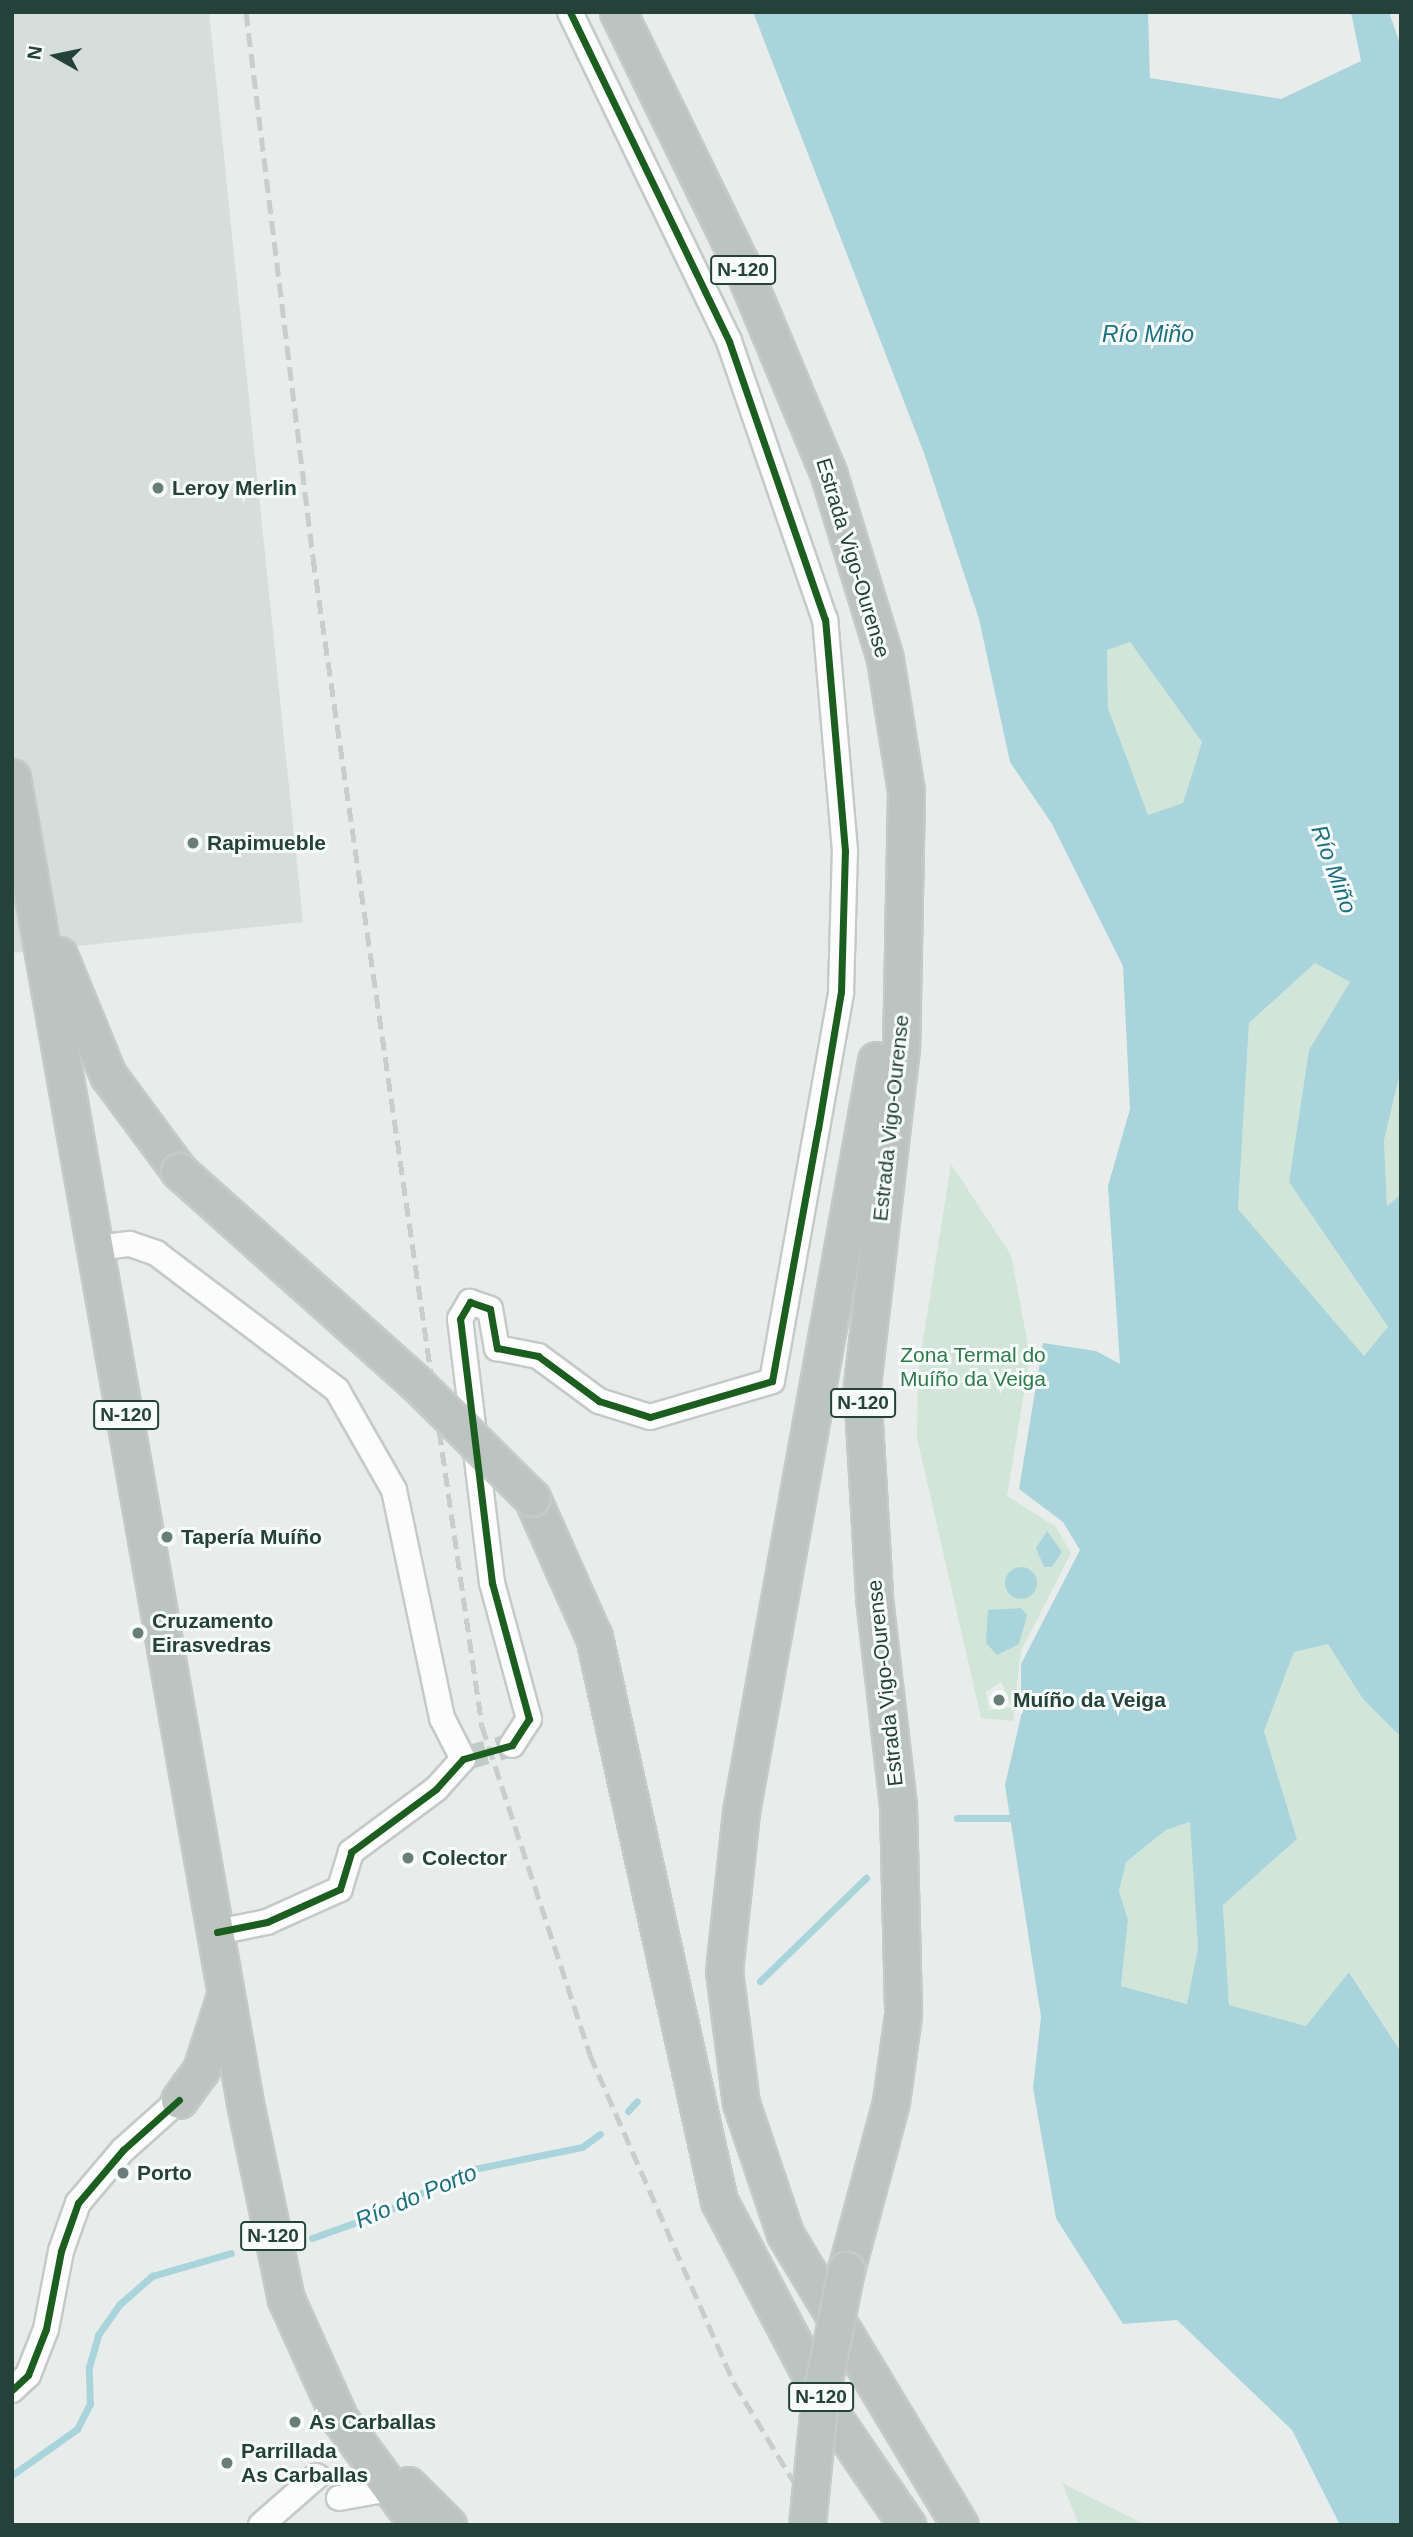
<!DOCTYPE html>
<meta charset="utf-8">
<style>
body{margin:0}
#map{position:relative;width:1413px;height:2537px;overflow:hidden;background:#e8edeb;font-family:Helvetica,sans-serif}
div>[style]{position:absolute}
.built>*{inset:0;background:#d6dedb}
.green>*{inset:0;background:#d1e6d8}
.water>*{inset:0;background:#a9d4db}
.round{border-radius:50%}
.stream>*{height:7px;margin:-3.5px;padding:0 3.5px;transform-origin:3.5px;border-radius:3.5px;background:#a9d4db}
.minor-tunnel>*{height:24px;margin-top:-12px;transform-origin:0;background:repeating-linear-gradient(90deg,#c1cbc8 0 24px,transparent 0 36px)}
.roads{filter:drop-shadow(2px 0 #c5cac8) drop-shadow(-2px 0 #c5cac8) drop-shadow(0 2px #c5cac8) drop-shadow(0 -2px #c5cac8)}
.minor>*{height:24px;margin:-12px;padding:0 12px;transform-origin:12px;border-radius:12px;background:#fcfcfc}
.highway>*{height:35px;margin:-17.5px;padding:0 17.5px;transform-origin:17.5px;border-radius:17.5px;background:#bcc4c2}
.rail>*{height:5px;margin-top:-2.5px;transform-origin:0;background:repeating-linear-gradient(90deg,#c9cdcc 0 14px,transparent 0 21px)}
.bridges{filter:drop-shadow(2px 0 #c3ccc9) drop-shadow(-2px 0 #c3ccc9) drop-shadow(0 2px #c3ccc9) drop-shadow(0 -2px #c3ccc9)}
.highway-bridge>*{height:35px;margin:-17.5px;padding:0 17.5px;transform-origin:17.5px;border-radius:17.5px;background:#bcc4c2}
.cycleway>*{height:7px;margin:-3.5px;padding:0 3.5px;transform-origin:3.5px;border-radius:3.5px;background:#1b5e20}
.dots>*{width:19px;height:19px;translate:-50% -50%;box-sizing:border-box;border:4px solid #f7fbf9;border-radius:50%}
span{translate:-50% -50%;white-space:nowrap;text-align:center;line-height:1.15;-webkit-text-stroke:6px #f7fbf9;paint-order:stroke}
.shield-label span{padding:2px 5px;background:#f7fbf9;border:2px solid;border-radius:5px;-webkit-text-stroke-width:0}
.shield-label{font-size:19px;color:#24423a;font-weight:700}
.poi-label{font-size:21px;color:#24423a;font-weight:700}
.left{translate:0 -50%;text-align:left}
.street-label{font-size:21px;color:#24423a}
.park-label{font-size:21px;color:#2d7a4b}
.water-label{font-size:23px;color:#1c6f80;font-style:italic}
.frame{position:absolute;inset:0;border:14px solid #24423a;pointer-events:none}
.north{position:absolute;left:21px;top:21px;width:70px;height:70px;-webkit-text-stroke:5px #f7fbf9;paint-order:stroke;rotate:279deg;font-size:19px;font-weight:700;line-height:28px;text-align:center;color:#24423a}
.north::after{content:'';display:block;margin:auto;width:24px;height:32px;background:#24423a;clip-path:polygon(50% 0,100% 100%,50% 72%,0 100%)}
</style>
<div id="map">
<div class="built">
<i style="clip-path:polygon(12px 12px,209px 12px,303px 922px,12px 953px)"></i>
</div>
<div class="green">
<i style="clip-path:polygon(1130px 642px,1202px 742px,1183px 803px,1148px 816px,1108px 708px,1107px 650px)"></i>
<i style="clip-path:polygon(1315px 963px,1350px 982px,1309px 1050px,1289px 1182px,1388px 1328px,1364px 1356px,1238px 1210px,1249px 1023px)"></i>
<i style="clip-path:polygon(1401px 1069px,1401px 1194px,1387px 1207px,1384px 1140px)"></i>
<i style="clip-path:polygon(evenodd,951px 1164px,1011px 1255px,1030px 1356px,1007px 1496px,1056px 1527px,1071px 1553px,1021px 1651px,1013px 1721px,981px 1718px,917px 1438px,918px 1372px,951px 1164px,1001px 1682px,1012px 1707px,989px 1710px,986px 1692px,1001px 1682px)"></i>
<i style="clip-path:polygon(1328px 1643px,1363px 1699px,1401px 1737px,1401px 2052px,1350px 1972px,1306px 2026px,1229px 2005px,1223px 1905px,1297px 1839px,1264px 1731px,1294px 1652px)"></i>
<i style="clip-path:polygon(1191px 1822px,1198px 1948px,1188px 2004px,1121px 1986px,1128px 1920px,1119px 1891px,1126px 1862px,1166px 1830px)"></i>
<i style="clip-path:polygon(1062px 2483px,1146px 2525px,1079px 2525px)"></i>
</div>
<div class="water">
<i style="clip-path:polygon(evenodd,753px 12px,1148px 12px,1150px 78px,1281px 99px,1361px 61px,1351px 12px,1389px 12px,1401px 47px,1401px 1069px,1384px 1140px,1387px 1206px,1401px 1194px,1401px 1737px,1363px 1699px,1328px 1644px,1294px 1652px,1264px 1731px,1297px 1839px,1223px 1905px,1229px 2005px,1306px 2026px,1349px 1972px,1401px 2052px,1401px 2525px,1340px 2525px,1292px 2430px,1177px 2320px,1123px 2324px,1056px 2218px,1033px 2088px,1041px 2017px,1005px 1785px,1021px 1716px,1021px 1664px,1080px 1550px,1063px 1522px,1019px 1489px,1043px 1343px,1096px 1351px,1120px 1364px,1108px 1186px,1130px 1109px,1123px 966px,1052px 824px,1010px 762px,979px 619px,924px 453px,753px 12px,1130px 642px,1202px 742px,1183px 803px,1148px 815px,1108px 708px,1107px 650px,1130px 642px,753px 12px,1315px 963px,1350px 982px,1309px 1050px,1289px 1182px,1388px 1327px,1364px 1356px,1238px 1209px,1249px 1023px,1315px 963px,753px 12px,1190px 1822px,1198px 1948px,1187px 2004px,1121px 1986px,1128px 1920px,1119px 1891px,1126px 1862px,1166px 1830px,1190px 1822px)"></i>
<i style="clip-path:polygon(1047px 1531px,1062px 1552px,1052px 1567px,1044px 1567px,1036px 1548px)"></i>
<i class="round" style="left:1005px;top:1567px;width:32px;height:32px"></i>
<i style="clip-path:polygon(1021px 1608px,1027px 1615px,1019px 1644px,997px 1655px,986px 1643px,988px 1610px)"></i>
</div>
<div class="stream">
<i style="left:957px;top:1818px;width:51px"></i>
<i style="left:760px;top:1981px;width:148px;rotate:-44.2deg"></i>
<i style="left:628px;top:2111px;width:13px;rotate:-48deg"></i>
<i style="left:312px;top:2238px;width:77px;rotate:-19.6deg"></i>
<i style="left:385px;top:2212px;width:89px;rotate:-27.4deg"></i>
<i style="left:464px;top:2171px;width:120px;rotate:-11.5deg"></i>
<i style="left:582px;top:2147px;width:22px;rotate:-36deg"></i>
<i style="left:12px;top:2475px;width:80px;rotate:-35.3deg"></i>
<i style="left:77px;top:2429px;width:28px;rotate:-63deg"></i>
<i style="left:90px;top:2404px;width:37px;rotate:-92deg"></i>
<i style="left:89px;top:2367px;width:33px;rotate:-74deg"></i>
<i style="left:98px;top:2335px;width:38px;rotate:-55deg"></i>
<i style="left:120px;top:2304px;width:43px;rotate:-41.2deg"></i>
<i style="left:152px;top:2276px;width:82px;rotate:-16.2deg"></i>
</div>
<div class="minor-tunnel">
<i style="left:463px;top:1759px;width:51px;rotate:-15.9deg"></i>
</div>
<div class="roads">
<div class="minor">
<i style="left:96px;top:1248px;width:34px;rotate:-7deg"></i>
<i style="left:130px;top:1244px;width:28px;rotate:19deg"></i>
<i style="left:156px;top:1253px;width:227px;rotate:37.1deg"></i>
<i style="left:337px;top:1390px;width:115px;rotate:60.3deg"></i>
<i style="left:394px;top:1490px;width:233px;rotate:78.1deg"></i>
<i style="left:442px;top:1718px;width:46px;rotate:62.9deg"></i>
<i style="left:463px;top:1759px;width:40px;rotate:132deg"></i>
<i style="left:436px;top:1789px;width:106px;rotate:143.5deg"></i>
<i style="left:351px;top:1852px;width:39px;rotate:107deg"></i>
<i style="left:340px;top:1889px;width:80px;rotate:155.7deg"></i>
<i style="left:267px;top:1922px;width:51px;rotate:168.7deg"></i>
<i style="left:512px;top:1745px;width:31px;rotate:-57deg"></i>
<i style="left:529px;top:1719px;width:141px;rotate:-105.2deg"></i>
<i style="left:492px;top:1583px;width:266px;rotate:-96.9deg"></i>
<i style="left:460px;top:1319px;width:20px;rotate:-60deg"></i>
<i style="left:470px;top:1302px;width:21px;rotate:19deg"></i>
<i style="left:490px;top:1309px;width:40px;rotate:80deg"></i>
<i style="left:497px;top:1348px;width:42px;rotate:11deg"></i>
<i style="left:538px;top:1356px;width:76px;rotate:36.4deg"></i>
<i style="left:599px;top:1401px;width:53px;rotate:17.4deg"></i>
<i style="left:650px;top:1417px;width:127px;rotate:-16.4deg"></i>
<i style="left:772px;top:1381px;width:395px;rotate:-79.9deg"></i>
<i style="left:841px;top:992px;width:141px;rotate:-88.4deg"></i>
<i style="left:845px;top:851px;width:232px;rotate:-94.9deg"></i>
<i style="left:825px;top:620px;width:295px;rotate:-109deg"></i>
<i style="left:729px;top:341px;width:365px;rotate:-115.8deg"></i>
<i style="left:12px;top:2390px;width:22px;rotate:-43deg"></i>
<i style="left:28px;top:2375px;width:49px;rotate:-68.6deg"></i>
<i style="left:46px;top:2329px;width:79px;rotate:-79.1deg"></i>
<i style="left:61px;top:2251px;width:51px;rotate:-70.5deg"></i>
<i style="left:78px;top:2203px;width:70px;rotate:-49.7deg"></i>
<i style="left:123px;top:2150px;width:75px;rotate:-41.8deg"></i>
<i style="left:339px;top:2498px;width:51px;rotate:-10.2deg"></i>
<i style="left:389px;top:2489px;width:17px;rotate:13deg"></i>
<i style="left:261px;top:2525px;width:74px;rotate:-41.2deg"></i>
</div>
<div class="highway">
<i style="left:618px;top:12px;width:278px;rotate:64deg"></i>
<i style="left:740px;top:262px;width:228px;rotate:67.3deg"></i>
<i style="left:828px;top:472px;width:195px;rotate:73deg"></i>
<i style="left:885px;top:659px;width:135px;rotate:81deg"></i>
<i style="left:906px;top:792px;width:256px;rotate:91.1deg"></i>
<i style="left:901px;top:1048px;width:341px;rotate:96.6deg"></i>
<i style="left:862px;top:1387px;width:211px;rotate:86.7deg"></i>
<i style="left:874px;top:1598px;width:208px;rotate:83.4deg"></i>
<i style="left:898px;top:1805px;width:210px;rotate:88.6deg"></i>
<i style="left:903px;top:2015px;width:88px;rotate:97.9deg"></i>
<i style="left:891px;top:2102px;width:174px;rotate:105deg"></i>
<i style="left:12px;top:777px;width:1346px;rotate:80.03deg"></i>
<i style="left:245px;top:2103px;width:200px;rotate:78.2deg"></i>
<i style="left:286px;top:2299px;width:132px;rotate:65.8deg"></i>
<i style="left:340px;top:2419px;width:132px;rotate:53.7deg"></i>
<i style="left:59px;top:955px;width:130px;rotate:67.8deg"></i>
<i style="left:108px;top:1075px;width:119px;rotate:53.5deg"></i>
<i style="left:876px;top:1060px;width:764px;rotate:100.18deg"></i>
<i style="left:741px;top:1812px;width:160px;rotate:96.1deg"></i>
<i style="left:724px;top:1971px;width:133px;rotate:82.7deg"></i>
<i style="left:741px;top:2103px;width:138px;rotate:71.4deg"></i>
<i style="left:785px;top:2234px;width:340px;rotate:59deg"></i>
<i style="left:532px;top:1498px;width:152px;rotate:66deg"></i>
<i style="left:594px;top:1637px;width:578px;rotate:77.5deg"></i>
<i style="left:719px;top:2201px;width:238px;rotate:62.3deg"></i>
<i style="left:830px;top:2412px;width:137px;rotate:55.7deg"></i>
<i style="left:179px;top:2100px;width:37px;rotate:-54deg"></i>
<i style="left:201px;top:2070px;width:75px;rotate:-72.1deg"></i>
<i style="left:408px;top:2485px;width:57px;rotate:45deg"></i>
</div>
</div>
<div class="rail">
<i style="left:246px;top:12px;width:550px;rotate:83deg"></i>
<i style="left:313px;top:558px;width:1180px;rotate:81.77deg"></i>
<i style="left:482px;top:1726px;width:346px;rotate:71.8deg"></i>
<i style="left:590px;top:2055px;width:358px;rotate:66.3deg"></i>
<i style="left:734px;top:2383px;width:166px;rotate:58.8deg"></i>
</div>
<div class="bridges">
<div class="highway-bridge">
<i style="left:179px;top:1171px;width:318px;rotate:41.8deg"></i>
<i style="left:416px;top:1383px;width:163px;rotate:44.8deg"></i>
<i style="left:807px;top:2525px;width:121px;rotate:-84.3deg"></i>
<i style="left:819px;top:2405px;width:138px;rotate:-78.7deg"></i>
</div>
</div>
<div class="cycleway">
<i style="left:217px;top:1932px;width:51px;rotate:-11.3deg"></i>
<i style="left:267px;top:1922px;width:80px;rotate:-24.3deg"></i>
<i style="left:340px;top:1889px;width:39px;rotate:-73deg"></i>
<i style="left:351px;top:1852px;width:106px;rotate:-36.5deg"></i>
<i style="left:436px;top:1789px;width:40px;rotate:-48deg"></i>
<i style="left:463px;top:1759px;width:51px;rotate:-15.9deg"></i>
<i style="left:512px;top:1745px;width:31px;rotate:-57deg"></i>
<i style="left:529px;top:1719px;width:141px;rotate:-105.2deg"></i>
<i style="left:492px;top:1583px;width:266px;rotate:-96.9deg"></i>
<i style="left:460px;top:1319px;width:20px;rotate:-60deg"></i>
<i style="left:470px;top:1302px;width:21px;rotate:19deg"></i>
<i style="left:490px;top:1309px;width:40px;rotate:80deg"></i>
<i style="left:497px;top:1348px;width:42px;rotate:11deg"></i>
<i style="left:538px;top:1356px;width:76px;rotate:36.4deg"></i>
<i style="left:599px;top:1401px;width:53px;rotate:17.4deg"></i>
<i style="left:650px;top:1417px;width:127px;rotate:-16.4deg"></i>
<i style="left:772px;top:1381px;width:256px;rotate:-79.7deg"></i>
<i style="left:818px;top:1129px;width:139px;rotate:-80.5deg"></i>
<i style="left:841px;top:992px;width:141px;rotate:-88.4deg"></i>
<i style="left:845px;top:851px;width:232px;rotate:-94.9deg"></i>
<i style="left:825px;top:620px;width:295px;rotate:-109deg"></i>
<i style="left:729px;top:341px;width:365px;rotate:-115.8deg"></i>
<i style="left:12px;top:2390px;width:22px;rotate:-43deg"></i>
<i style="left:28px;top:2375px;width:49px;rotate:-68.6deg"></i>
<i style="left:46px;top:2329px;width:79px;rotate:-79.1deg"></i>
<i style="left:61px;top:2251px;width:51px;rotate:-70.5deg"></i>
<i style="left:78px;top:2203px;width:70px;rotate:-49.7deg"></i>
<i style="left:123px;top:2150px;width:75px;rotate:-41.8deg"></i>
</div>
<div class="dots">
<i style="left:158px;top:488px;background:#697e78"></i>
<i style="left:193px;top:843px;background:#697e78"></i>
<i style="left:167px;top:1537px;background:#697e78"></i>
<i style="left:138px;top:1633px;background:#697e78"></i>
<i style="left:999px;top:1700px;background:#697e78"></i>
<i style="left:408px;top:1858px;background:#697e78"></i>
<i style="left:123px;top:2173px;background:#697e78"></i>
<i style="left:295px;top:2422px;background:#697e78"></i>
<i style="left:227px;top:2463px;background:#697e78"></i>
</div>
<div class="shield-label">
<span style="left:743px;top:270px">N-120</span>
<span style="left:863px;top:1403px">N-120</span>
<span style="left:126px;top:1415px">N-120</span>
<span style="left:273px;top:2236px">N-120</span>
<span style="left:821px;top:2397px">N-120</span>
</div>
<div class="poi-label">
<span class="left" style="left:172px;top:488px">Leroy Merlin</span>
<span class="left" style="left:207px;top:843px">Rapimueble</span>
<span class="left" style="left:181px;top:1537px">Tapería Muíño</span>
<span class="left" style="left:152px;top:1633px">Cruzamento<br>Eirasvedras</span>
<span class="left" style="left:1013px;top:1700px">Muíño da Veiga</span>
<span class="left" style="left:422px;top:1858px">Colector</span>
<span class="left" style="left:137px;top:2173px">Porto</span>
<span class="left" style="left:309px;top:2422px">As Carballas</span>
<span class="left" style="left:241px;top:2463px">Parrillada<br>As Carballas</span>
</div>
<div class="street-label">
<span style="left:853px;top:558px;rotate:73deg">Estrada Vigo-Ourense</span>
<span style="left:891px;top:1118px;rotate:-84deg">Estrada Vigo-Ourense</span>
<span style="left:885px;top:1683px;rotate:-96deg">Estrada Vigo-Ourense</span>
</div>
<div class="park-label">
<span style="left:973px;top:1367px">Zona Termal do<br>Muíño da Veiga</span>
</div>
<div class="water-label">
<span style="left:1148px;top:334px">Río Miño</span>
<span style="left:1334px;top:869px;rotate:70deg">Río Miño</span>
<span style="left:416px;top:2196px;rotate:-23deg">Río do Porto</span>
</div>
<div class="frame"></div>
<div class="north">N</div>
</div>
